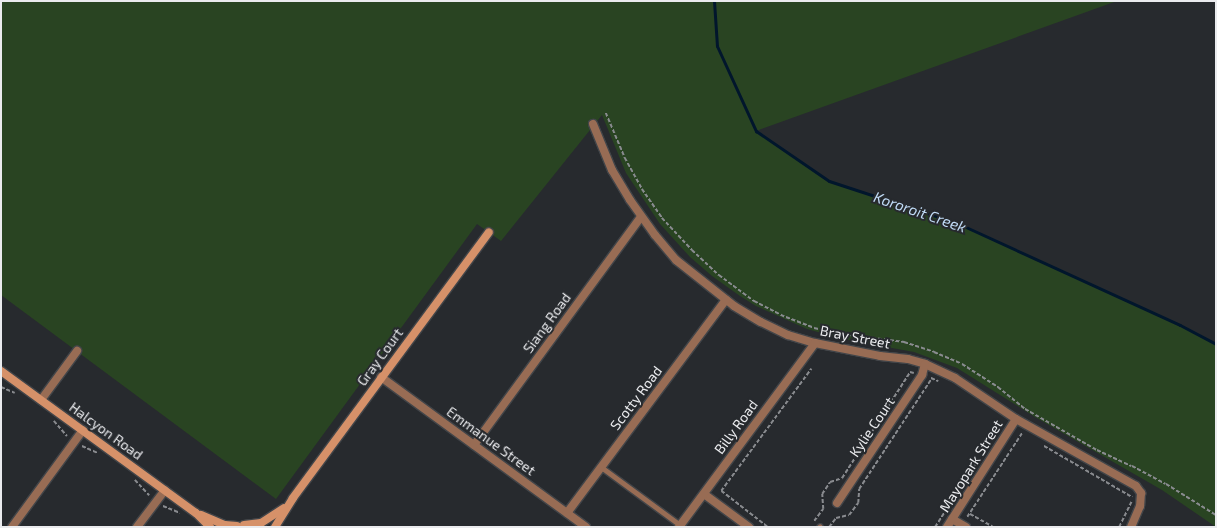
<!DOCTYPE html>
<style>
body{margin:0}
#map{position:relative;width:1217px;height:528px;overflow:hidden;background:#272a2e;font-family:"Exo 2",sans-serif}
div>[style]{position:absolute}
.green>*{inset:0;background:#294422}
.stream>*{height:3px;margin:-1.5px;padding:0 1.5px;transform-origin:1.5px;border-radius:1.5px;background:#01162c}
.path>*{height:1.5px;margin-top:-0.75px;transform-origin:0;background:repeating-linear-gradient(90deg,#898b8f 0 4px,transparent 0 6px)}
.roads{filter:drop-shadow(1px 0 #424549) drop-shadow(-1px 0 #424549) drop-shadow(0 1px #424549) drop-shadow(0 -1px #424549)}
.lane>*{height:5px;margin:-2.5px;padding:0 2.5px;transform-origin:2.5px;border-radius:2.5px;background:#986c54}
.street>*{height:8px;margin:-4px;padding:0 4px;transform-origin:4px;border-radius:4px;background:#986c54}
.secondary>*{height:8px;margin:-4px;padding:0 4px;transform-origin:4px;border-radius:4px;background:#d69169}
span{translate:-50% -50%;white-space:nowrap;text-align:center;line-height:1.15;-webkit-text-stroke:4px #272a2e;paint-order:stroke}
.street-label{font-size:14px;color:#eaebee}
.water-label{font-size:15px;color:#c0dbf6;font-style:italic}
.frame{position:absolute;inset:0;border:2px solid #eaebee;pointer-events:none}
</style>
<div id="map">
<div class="green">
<i style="clip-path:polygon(1px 1px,1117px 1px,756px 131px,829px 181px,957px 223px,1180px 325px,1216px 344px,1216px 527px,1162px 490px,1035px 417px,957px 368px,914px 352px,843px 339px,807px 329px,756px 306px,740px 296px,712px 276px,690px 257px,660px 224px,626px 173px,602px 115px,501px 241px,477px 224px,276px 499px,1px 295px)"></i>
</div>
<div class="stream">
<i style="left:714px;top:1px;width:45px;rotate:86.2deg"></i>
<i style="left:717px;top:46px;width:94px;rotate:65.4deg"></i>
<i style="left:756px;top:131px;width:88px;rotate:34.4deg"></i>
<i style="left:829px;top:181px;width:135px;rotate:18.2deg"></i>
<i style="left:957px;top:223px;width:245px;rotate:24.6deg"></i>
<i style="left:1180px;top:325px;width:41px;rotate:27.8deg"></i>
</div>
<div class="path">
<i style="left:606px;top:113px;width:49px;rotate:67.1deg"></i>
<i style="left:625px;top:158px;width:35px;rotate:61deg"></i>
<i style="left:642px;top:189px;width:35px;rotate:55deg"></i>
<i style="left:662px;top:218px;width:44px;rotate:46.8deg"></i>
<i style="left:692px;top:250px;width:37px;rotate:43deg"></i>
<i style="left:719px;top:275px;width:44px;rotate:36.6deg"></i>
<i style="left:754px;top:301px;width:36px;rotate:27deg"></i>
<i style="left:786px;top:317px;width:30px;rotate:21deg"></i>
<i style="left:814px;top:328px;width:29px;rotate:12deg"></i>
<i style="left:842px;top:334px;width:63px;rotate:7.4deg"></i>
<i style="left:904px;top:342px;width:32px;rotate:18deg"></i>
<i style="left:934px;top:352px;width:30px;rotate:23deg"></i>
<i style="left:962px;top:364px;width:43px;rotate:32.6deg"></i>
<i style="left:998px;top:387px;width:35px;rotate:39deg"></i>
<i style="left:1025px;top:409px;width:83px;rotate:29.7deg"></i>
<i style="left:1097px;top:450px;width:38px;rotate:25deg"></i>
<i style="left:1132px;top:466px;width:38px;rotate:28deg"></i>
<i style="left:1166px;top:484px;width:59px;rotate:31.8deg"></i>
<i style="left:931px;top:378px;width:8px;rotate:23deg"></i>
<i style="left:1px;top:387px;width:15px;rotate:23deg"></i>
<i style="left:54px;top:421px;width:20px;rotate:49deg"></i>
<i style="left:82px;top:446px;width:17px;rotate:24deg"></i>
<i style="left:1044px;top:446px;width:102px;rotate:30.1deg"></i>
<i style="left:135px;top:480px;width:21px;rotate:47deg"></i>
<i style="left:163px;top:506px;width:18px;rotate:22deg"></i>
<i style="left:970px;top:514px;width:26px;rotate:29deg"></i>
<i style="left:967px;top:517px;width:100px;rotate:-56.8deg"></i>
<i style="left:814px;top:521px;width:15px;rotate:-53deg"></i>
<i style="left:823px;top:509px;width:15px;rotate:-94deg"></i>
<i style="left:822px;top:494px;width:14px;rotate:-56deg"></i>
<i style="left:830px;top:482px;width:13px;rotate:-18deg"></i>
<i style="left:842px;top:478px;width:126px;rotate:-57.3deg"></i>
<i style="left:910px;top:372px;width:4px;rotate:14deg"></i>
<i style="left:767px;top:527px;width:58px;rotate:-142deg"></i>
<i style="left:721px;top:491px;width:152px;rotate:-53.6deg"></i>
<i style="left:829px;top:527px;width:11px;rotate:-52deg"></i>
<i style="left:836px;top:518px;width:13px;rotate:-13deg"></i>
<i style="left:849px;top:515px;width:15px;rotate:-53deg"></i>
<i style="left:858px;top:503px;width:14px;rotate:-86deg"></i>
<i style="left:859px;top:489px;width:133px;rotate:-56.7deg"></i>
<i style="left:935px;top:527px;width:76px;rotate:-57.4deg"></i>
<i style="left:1119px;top:527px;width:28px;rotate:-64deg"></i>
</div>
<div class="roads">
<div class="lane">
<i style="left:601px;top:467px;width:98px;rotate:36.3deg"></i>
<i style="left:819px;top:527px;width:1px;rotate:-45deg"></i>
</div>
<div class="street">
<i style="left:593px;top:124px;width:50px;rotate:67.6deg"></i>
<i style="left:612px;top:170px;width:35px;rotate:59deg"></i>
<i style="left:630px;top:200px;width:43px;rotate:54.5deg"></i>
<i style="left:655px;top:235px;width:33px;rotate:50deg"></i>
<i style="left:676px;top:260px;width:74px;rotate:38.4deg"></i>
<i style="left:734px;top:306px;width:31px;rotate:31deg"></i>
<i style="left:761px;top:322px;width:30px;rotate:26deg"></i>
<i style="left:788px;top:335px;width:28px;rotate:17deg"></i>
<i style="left:815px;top:343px;width:66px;rotate:11.3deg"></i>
<i style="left:880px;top:356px;width:28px;rotate:6deg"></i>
<i style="left:908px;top:359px;width:18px;rotate:16deg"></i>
<i style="left:925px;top:364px;width:33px;rotate:25deg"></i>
<i style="left:955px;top:378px;width:73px;rotate:33.9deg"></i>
<i style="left:1016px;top:419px;width:137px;rotate:29.2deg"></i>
<i style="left:1136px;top:486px;width:9px;rotate:54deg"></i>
<i style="left:1141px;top:493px;width:13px;rotate:94deg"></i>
<i style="left:1140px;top:506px;width:23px;rotate:113deg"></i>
<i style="left:381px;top:377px;width:254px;rotate:36.2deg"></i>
<i style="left:41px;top:400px;width:61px;rotate:-53.7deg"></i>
<i style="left:474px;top:445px;width:283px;rotate:-53.8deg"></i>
<i style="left:704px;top:494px;width:56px;rotate:36.3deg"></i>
<i style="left:837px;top:503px;width:154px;rotate:-56.4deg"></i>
<i style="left:922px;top:375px;width:11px;rotate:-75deg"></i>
<i style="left:567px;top:513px;width:266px;rotate:-53.3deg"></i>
<i style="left:952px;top:519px;width:16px;rotate:30deg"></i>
<i style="left:12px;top:527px;width:120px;rotate:-53.8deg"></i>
<i style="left:137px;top:527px;width:46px;rotate:-52.9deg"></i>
<i style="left:679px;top:527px;width:229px;rotate:-53.5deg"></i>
<i style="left:947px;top:527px;width:128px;rotate:-57.4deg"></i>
</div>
<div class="secondary">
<i style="left:1px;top:371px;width:241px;rotate:36.1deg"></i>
<i style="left:196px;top:513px;width:20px;rotate:45deg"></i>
<i style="left:201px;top:515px;width:26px;rotate:23deg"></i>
<i style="left:225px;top:525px;width:12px;rotate:5deg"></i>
<i style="left:244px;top:525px;width:17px;rotate:-7deg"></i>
<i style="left:261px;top:523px;width:27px;rotate:-33deg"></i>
<i style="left:275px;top:527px;width:34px;rotate:-58deg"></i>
<i style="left:293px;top:498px;width:330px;rotate:-53.6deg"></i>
</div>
</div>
<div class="street-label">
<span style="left:547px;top:323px;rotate:-54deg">Siang Road</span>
<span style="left:855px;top:337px;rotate:11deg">Bray Street</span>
<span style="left:380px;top:357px;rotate:-54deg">Gray Court</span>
<span style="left:636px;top:398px;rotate:-53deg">Scotty Road</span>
<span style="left:736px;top:427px;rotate:-54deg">Billy Road</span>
<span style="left:872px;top:427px;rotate:-56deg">Kylie Court</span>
<span style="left:106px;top:431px;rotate:36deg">Halcyon Road</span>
<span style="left:491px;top:441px;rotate:36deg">Emmanue Street</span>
<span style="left:971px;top:466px;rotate:-58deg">Mayopark Street</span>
</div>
<div class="water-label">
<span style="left:920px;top:212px;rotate:19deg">Kororoit Creek</span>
</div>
<div class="frame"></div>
</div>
